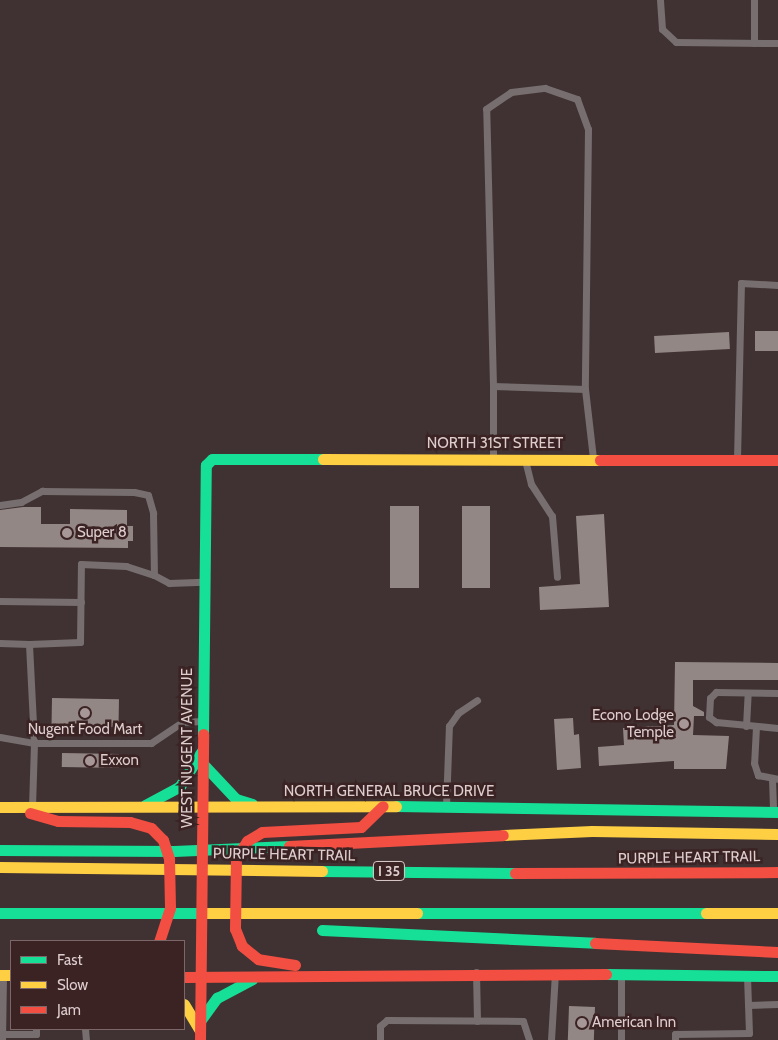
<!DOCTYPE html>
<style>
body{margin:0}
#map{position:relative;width:778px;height:1040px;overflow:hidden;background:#403233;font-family:Cabin,sans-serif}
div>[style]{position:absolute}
.building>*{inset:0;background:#938785;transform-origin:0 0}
.lane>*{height:7px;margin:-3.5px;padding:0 3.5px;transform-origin:3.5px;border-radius:3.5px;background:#766e6f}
.fast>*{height:11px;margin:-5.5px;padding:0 5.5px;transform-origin:5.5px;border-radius:5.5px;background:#16e098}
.slow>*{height:11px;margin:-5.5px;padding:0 5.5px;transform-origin:5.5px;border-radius:5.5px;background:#ffcf43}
.jam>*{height:11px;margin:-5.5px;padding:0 5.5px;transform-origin:5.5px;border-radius:5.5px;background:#f24e42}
.dots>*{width:14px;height:14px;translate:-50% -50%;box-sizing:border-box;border:2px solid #3b2223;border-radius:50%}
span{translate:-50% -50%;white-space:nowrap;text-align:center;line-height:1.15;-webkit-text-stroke:5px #3b2223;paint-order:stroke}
.shield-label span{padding:1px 4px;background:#3b2223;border:1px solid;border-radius:4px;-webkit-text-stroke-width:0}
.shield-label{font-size:14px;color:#decdcd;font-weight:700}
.street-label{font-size:15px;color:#decdcd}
.poi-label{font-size:15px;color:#decdcd}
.left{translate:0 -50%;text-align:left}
.right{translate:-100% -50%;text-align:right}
.legend{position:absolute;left:10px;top:940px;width:175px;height:90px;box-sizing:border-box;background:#3b2223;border:1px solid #7c6667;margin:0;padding:6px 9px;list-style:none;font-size:15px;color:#decdcd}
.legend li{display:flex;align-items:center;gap:10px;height:25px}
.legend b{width:25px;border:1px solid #7c6667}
</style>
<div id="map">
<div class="building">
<i style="left:755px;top:331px;width:23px;height:20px"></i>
<i style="left:729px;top:332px;width:17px;height:75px;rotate:87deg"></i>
<i style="left:390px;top:506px;width:29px;height:82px"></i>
<i style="left:462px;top:506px;width:28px;height:82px"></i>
<i style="clip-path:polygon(23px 507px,41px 507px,41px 524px,70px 524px,70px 509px,127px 510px,127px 526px,133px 526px,133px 541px,128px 541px,128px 548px,0 547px,0 510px)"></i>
<i style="clip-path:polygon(604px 514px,609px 607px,540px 610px,539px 587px,580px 584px,576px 516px)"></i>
<i style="clip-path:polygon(675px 662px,778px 663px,778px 680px,693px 680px,693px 706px,704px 712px,704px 716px,694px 716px,693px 735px,729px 736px,726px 769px,674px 769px,674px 761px,599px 766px,598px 747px,624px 745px,623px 728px,674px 725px)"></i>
<i style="left:52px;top:698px;width:67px;height:28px;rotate:1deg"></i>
<i style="clip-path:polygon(573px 718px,574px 735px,579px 734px,581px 768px,557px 770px,554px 719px)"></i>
<i style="left:62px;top:753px;width:57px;height:14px;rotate:1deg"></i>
<i style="left:569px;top:1006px;width:26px;height:34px;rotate:2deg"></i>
</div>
<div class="lane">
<i style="left:660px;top:0;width:29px;rotate:86deg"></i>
<i style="left:662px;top:29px;width:19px;rotate:43deg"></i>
<i style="left:676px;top:42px;width:102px;rotate:0.6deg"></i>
<i style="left:754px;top:43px;width:43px;rotate:-90deg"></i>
<i style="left:493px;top:386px;width:277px;rotate:-91.4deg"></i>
<i style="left:486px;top:109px;width:30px;rotate:-34deg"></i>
<i style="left:511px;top:92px;width:34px;rotate:-7deg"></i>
<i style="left:545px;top:88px;width:34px;rotate:19deg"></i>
<i style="left:577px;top:99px;width:32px;rotate:70deg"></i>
<i style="left:588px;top:129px;width:260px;rotate:90.7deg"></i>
<i style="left:493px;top:459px;width:73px;rotate:-90deg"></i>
<i style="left:493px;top:386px;width:92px;rotate:1.9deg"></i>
<i style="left:585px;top:389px;width:69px;rotate:83.4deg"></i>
<i style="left:737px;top:459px;width:176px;rotate:-88.7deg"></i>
<i style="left:741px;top:283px;width:37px;rotate:3deg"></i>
<i style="left:525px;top:460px;width:25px;rotate:76deg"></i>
<i style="left:531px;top:484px;width:38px;rotate:57deg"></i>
<i style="left:552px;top:516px;width:61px;rotate:85.3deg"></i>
<i style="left:0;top:505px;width:21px;rotate:-8deg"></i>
<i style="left:21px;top:502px;width:24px;rotate:-28deg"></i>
<i style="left:42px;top:491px;width:92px;rotate:0.6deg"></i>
<i style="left:134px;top:492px;width:14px;rotate:12deg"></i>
<i style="left:148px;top:495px;width:19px;rotate:74deg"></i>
<i style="left:153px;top:513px;width:62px;rotate:89.1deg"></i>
<i style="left:154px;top:575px;width:17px;rotate:28deg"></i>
<i style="left:169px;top:583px;width:34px;rotate:-2deg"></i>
<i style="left:0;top:601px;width:81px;rotate:0.7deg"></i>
<i style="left:0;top:643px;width:29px;rotate:2deg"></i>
<i style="left:778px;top:693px;width:62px;rotate:-179.1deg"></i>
<i style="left:716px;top:692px;width:8px;rotate:135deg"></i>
<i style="left:710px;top:698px;width:19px;rotate:93deg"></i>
<i style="left:709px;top:717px;width:9px;rotate:36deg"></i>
<i style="left:716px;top:722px;width:62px;rotate:5.5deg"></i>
<i style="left:746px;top:726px;width:33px;rotate:-87deg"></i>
<i style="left:756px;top:727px;width:36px;rotate:93deg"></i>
<i style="left:754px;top:763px;width:13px;rotate:72deg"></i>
<i style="left:758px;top:775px;width:20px;rotate:11deg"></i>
<i style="left:0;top:737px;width:35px;rotate:10deg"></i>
<i style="left:34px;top:743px;width:117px"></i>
<i style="left:151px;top:743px;width:37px;rotate:-34deg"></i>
<i style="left:182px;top:722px;width:20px;rotate:-3deg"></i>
<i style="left:772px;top:779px;width:32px;rotate:88deg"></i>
<i style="left:446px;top:806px;width:80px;rotate:-87.9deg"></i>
<i style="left:449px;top:726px;width:16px;rotate:-55deg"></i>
<i style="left:458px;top:713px;width:23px;rotate:-34deg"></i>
<i style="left:32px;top:807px;width:64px;rotate:-88.2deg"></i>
<i style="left:34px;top:743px;width:99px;rotate:-92.9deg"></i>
<i style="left:29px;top:644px;width:51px;rotate:-2.2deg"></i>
<i style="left:80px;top:642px;width:78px;rotate:-89.3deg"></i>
<i style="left:81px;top:564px;width:45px;rotate:2.5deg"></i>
<i style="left:126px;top:566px;width:29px;rotate:18deg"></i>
<i style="left:476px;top:972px;width:49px;rotate:88.8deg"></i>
<i style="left:748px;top:1005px;width:30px;rotate:-2deg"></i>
<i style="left:85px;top:1029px;width:11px;rotate:85deg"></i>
<i style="left:2px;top:1034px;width:34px"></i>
<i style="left:36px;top:1034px;width:5px;rotate:-90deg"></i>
<i style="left:2px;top:1040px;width:65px;rotate:-89.1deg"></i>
<i style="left:380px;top:1040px;width:14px;rotate:-90deg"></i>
<i style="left:380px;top:1026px;width:9px;rotate:-41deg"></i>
<i style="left:387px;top:1020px;width:136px;rotate:0.4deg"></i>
<i style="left:523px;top:1021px;width:20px;rotate:72deg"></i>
<i style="left:551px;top:1040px;width:67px;rotate:-86.6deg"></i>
<i style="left:621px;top:1040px;width:65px;rotate:-90deg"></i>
<i style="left:675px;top:1040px;width:6px;rotate:-90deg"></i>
<i style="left:675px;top:1034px;width:74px;rotate:-0.8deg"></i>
<i style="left:749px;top:1033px;width:57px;rotate:-92deg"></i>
</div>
<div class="fast">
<i style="left:203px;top:734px;width:269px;rotate:-89.4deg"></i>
<i style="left:206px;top:465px;width:8px;rotate:-45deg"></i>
<i style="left:212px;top:459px;width:111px"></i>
<i style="left:203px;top:764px;width:48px;rotate:46.7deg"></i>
<i style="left:236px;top:799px;width:17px;rotate:17deg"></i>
<i style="left:145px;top:805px;width:40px;rotate:-28deg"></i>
<i style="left:180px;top:786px;width:40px;rotate:-58deg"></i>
<i style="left:396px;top:806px;width:382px;rotate:0.9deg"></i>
<i style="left:0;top:850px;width:174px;rotate:0.3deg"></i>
<i style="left:174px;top:851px;width:115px;rotate:-2.5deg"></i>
<i style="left:322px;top:871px;width:193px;rotate:0.6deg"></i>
<i style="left:0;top:913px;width:206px"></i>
<i style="left:417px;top:913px;width:289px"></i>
<i style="left:322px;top:930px;width:273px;rotate:2.7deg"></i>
<i style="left:606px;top:974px;width:172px;rotate:0.7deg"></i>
<i style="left:200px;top:1021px;width:29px;rotate:-54deg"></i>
<i style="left:217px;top:998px;width:40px;rotate:-28deg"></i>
</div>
<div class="slow">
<i style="left:323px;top:459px;width:277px;rotate:0.2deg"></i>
<i style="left:0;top:807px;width:396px;rotate:-0.1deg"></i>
<i style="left:503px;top:835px;width:89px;rotate:-2.6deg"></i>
<i style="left:592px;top:831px;width:186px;rotate:0.9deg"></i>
<i style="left:0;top:867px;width:322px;rotate:0.7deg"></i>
<i style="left:206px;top:913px;width:211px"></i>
<i style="left:706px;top:913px;width:72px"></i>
<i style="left:0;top:975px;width:11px"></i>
<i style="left:184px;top:1004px;width:31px;rotate:59deg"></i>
</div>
<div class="jam">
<i style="left:600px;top:460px;width:178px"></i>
<i style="left:30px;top:813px;width:29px;rotate:16deg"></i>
<i style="left:58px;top:821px;width:72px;rotate:0.8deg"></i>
<i style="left:130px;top:822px;width:22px;rotate:16deg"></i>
<i style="left:151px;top:828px;width:17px;rotate:45deg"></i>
<i style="left:163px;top:840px;width:20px;rotate:72deg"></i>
<i style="left:169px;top:859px;width:49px;rotate:88.8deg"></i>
<i style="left:170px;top:908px;width:35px;rotate:108deg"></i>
<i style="left:289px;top:846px;width:214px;rotate:-2.9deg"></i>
<i style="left:515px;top:873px;width:263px;rotate:-0.2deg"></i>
<i style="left:595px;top:943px;width:183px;rotate:2.8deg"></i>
<i style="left:295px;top:965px;width:37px;rotate:-171deg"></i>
<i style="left:258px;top:959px;width:21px;rotate:-141deg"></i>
<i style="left:242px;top:946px;width:18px;rotate:-112deg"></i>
<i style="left:235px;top:929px;width:71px;rotate:-89.2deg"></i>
<i style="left:236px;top:858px;width:20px;rotate:-57deg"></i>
<i style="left:247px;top:841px;width:17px;rotate:-31deg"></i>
<i style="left:262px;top:832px;width:99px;rotate:-2.9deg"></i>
<i style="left:361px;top:827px;width:30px;rotate:-44deg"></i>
<i style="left:184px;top:977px;width:422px;rotate:-0.4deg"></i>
<i style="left:200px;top:1040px;width:306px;rotate:-89.4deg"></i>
</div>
<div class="dots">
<i style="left:67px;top:533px;background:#a79797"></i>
<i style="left:85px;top:713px;background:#a79797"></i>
<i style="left:684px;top:724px;background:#a79797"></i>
<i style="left:90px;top:761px;background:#a79797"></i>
<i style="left:582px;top:1023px;background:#a79797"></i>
</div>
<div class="shield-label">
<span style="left:389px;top:871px">I 35</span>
</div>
<div class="street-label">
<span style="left:495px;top:444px">NORTH 31ST STREET</span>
<span style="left:188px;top:748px;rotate:-90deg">WEST NUGENT AVENUE</span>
<span style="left:389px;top:792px">NORTH GENERAL BRUCE DRIVE</span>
<span style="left:284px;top:855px;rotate:1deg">PURPLE HEART TRAIL</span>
<span style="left:689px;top:858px;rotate:-1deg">PURPLE HEART TRAIL</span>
</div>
<div class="poi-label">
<span class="left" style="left:77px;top:533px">Super 8</span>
<span class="right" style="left:674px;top:724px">Econo Lodge<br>Temple</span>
<span style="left:85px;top:730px">Nugent Food Mart</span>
<span class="left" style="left:100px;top:761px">Exxon</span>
<span class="left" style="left:592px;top:1023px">American Inn</span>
</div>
<ul class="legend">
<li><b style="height:6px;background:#16e098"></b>Fast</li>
<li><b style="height:6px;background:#ffcf43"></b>Slow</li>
<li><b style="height:6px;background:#f24e42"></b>Jam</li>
</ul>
</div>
